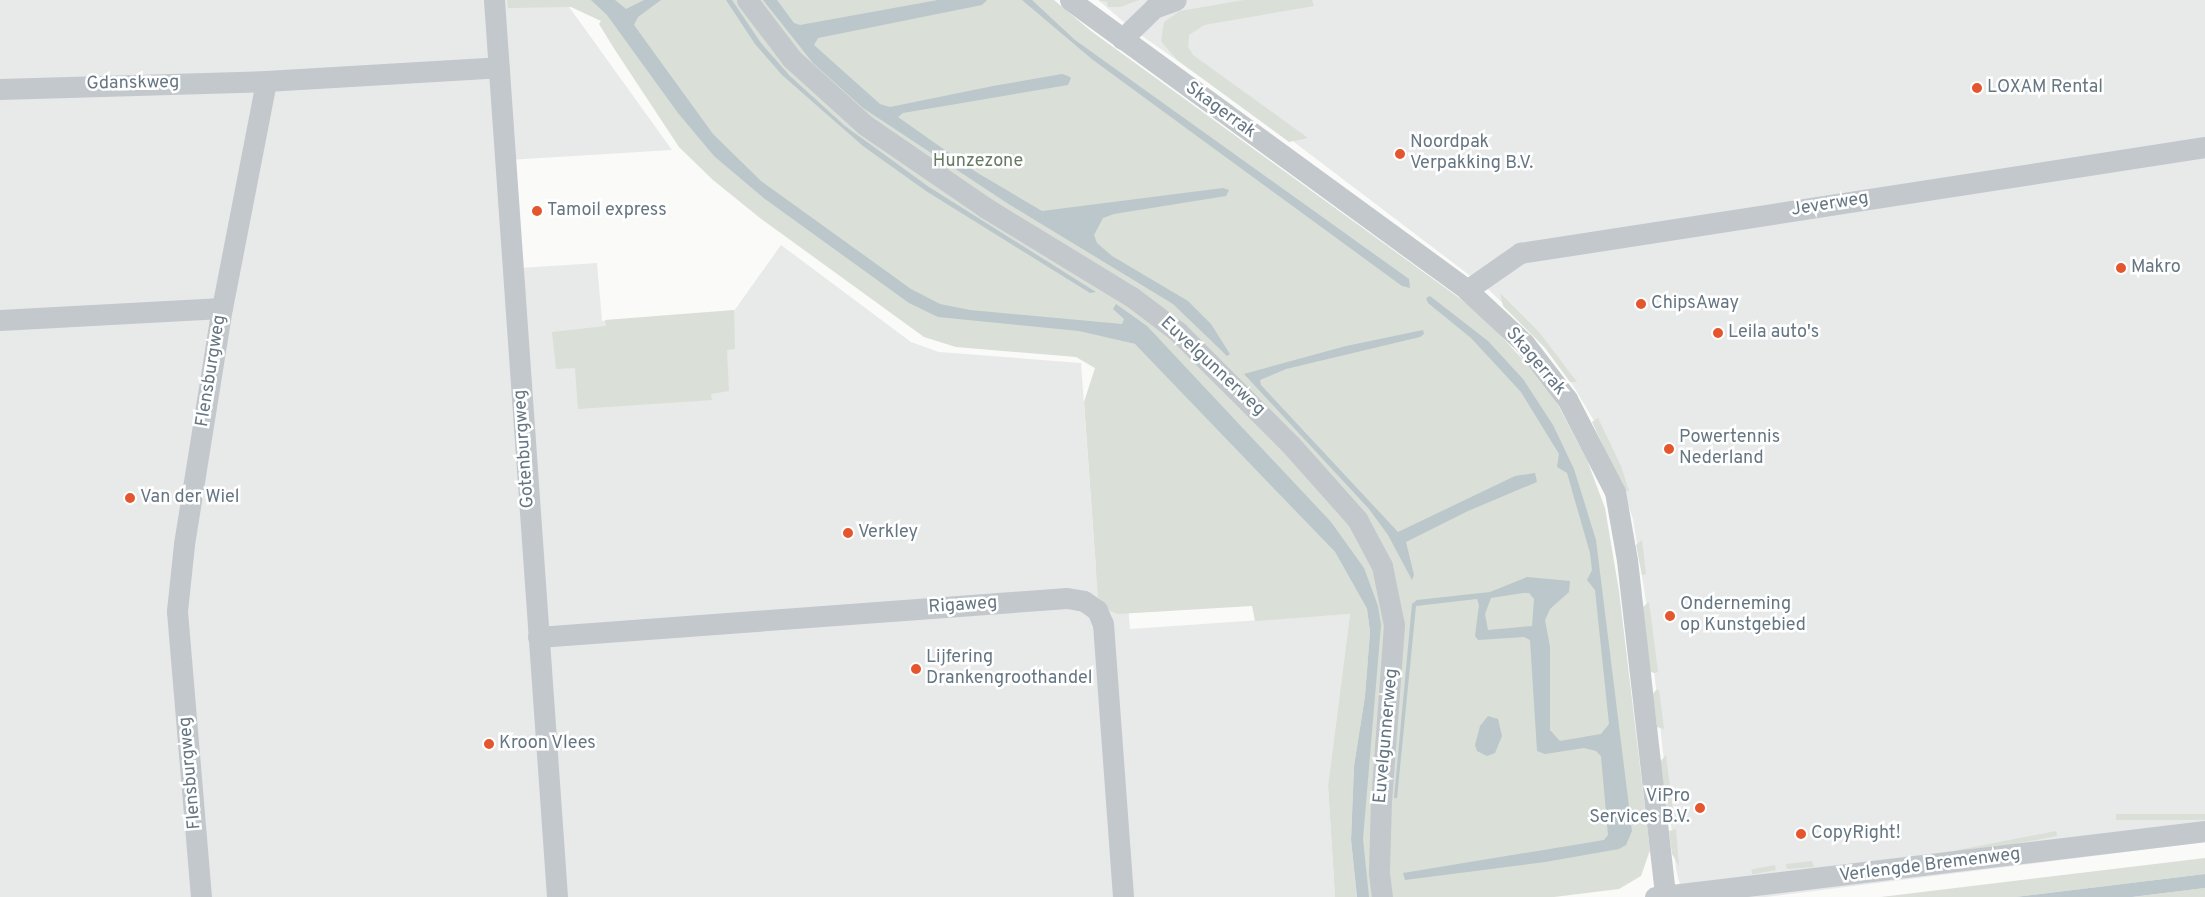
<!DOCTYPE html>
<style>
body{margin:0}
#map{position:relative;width:2205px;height:897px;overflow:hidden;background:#fafaf8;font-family:Overpass,sans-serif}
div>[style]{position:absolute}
.built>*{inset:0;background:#e8e9e9}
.green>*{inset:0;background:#dadfd7;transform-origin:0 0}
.water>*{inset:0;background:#bbc7cb}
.minor>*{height:21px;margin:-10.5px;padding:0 10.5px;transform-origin:10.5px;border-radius:10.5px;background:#c3c8cc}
.dots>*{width:14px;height:14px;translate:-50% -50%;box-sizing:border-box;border:2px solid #fff;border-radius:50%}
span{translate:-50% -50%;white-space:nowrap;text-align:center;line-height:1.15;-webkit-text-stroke:5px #fff;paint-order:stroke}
.street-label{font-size:18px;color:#657683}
.poi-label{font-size:18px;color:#657683}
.left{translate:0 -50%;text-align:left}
.right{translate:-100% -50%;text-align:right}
.park-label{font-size:18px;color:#687a64}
</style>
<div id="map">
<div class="built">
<i style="clip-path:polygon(0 0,559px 0,567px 4px,672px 150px,506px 160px,520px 268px,597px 263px,602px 321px,734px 311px,781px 245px,911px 342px,939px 352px,1081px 363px,1096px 570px,1125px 567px,1130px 629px,1350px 614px,1328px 786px,1335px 897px,0 897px)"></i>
<i style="clip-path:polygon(1098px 0,2205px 0,2205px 842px,1766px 897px,1683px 897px,1676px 869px,1647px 608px,1633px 519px,1607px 443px,1574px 387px,1544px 343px,1489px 290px,1290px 139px,1132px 29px)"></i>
</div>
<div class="green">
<i style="clip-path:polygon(507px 0,1054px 0,1091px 31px,1480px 313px,1549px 388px,1587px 460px,1605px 508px,1619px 591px,1650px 850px,1641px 876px,1619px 889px,1554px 897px,1359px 897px,1365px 713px,1373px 620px,1342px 555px,1136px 340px,1086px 332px,1135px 344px,1142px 349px,1335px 552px,1367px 609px,1370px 632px,1365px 696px,1354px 766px,1351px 840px,1357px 897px,1335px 897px,1328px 786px,1350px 614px,1255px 621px,1252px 606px,1118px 614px,1110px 611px,1098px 597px,1084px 402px,1095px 368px,1076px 357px,956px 347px,924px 337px,760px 218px,713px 180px,679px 147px,615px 50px,599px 24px,601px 21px,571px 7px,508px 8px)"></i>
<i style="clip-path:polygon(1098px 0,1139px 0,1120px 7px,1108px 7px,1107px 2px)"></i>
<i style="clip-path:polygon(1244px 0,1312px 0,1314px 6px,1204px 25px,1189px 35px,1188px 47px,1193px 55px,1308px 138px,1289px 142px,1177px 60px,1161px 41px,1164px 22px,1180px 11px)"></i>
<i style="clip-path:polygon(1500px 293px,1539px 332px,1577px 382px,1570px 382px,1545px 348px,1503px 306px)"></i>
<i style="clip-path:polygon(734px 310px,735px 349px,727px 350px,729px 391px,711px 394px,712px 400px,578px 409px,575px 368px,556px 369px,552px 332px,606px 326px,605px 320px)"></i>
<i style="clip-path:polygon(1598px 418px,1621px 466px,1629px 491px,1624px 491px,1592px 422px)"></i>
<i style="clip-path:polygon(1642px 540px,1646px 574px,1642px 575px,1636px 545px)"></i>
<i style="clip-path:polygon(1649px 602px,1658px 672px,1655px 673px,1650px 672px,1643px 607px)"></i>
<i style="clip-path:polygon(1656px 690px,1659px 690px,1664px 729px,1657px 727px,1653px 694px)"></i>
<i style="clip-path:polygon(1666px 755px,1674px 818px,1668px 819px,1660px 762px)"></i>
<i style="left:2205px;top:814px;width:6px;height:89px;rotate:90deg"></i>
<i style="clip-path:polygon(1676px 829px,1679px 866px,1672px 854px,1669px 831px)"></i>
<i style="left:2056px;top:831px;width:5px;height:198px;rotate:79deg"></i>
<i style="clip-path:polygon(2205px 858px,2205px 874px,2015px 897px,1881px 897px)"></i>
<i style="clip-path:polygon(1812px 861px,1814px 867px,1787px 869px,1786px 864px)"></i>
<i style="left:1775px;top:865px;width:5px;height:24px;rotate:79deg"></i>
<i style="clip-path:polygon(2205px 888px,2205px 897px,2132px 897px)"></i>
</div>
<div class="water">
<i style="clip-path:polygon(591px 0,615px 0,626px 9px,644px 0,661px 0,638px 17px,634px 25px,713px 134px,761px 181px,911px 289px,940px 304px,970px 310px,1122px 324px,1124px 319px,1113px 309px,1116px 304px,1147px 326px,1331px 522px,1364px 568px,1378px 606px,1381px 625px,1363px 839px,1369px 897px,1357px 897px,1351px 840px,1354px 766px,1365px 696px,1370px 632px,1367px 609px,1335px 552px,1135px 344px,1079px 331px,938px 317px,909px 303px,765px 199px,714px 156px,678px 113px,607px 15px)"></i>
<i style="clip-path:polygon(726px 0,732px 0,761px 43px,790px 76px,845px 126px,929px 187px,1096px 292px,1090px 293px,926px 191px,863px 146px,782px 75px,755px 44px)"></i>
<i style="clip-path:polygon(763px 0,777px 0,794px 23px,800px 25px,938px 0,987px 0,982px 5px,818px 38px,814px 45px,880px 104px,890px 107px,993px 86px,1062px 74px,1068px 76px,1071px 78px,1068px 85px,903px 113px,898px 117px,976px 172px,1042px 211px,1223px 188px,1229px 190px,1226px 196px,1114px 214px,1103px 218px,1094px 235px,1097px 243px,1112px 256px,1188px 301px,1211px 324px,1230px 354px,1227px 356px,1173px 304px,1007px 203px,863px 108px,813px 63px)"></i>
<i style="clip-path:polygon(1022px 0,1032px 0,1075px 40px,1409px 279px,1410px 288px,1402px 286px,1093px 60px)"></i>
<i style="clip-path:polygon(evenodd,1430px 296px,1488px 341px,1523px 379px,1553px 425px,1574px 469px,1596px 540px,1632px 831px,1626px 845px,1619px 849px,1545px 862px,1405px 880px,1403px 873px,1604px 840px,1608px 835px,1601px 756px,1596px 751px,1584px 748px,1545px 754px,1537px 751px,1530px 640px,1524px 637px,1478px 640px,1475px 636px,1479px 605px,1477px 599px,1416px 606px,1397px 798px,1394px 798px,1412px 604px,1417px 600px,1490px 592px,1527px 577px,1570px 581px,1569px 592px,1550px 609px,1545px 620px,1550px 647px,1550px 730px,1560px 741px,1601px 734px,1609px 724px,1595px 590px,1587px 580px,1592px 570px,1590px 553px,1567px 473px,1557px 467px,1559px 454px,1521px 392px,1471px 338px,1428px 303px,1426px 298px,1430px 296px,1523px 593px,1529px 593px,1534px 599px,1532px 626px,1488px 630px,1485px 614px,1491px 598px,1523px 593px)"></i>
<i style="clip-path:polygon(1423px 330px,1424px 334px,1420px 337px,1286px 369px,1260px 380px,1261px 385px,1398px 532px,1515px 476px,1535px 473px,1537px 482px,1468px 511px,1406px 542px,1414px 575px,1412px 580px,1388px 535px,1369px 509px,1244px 374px,1346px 346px)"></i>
<i style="clip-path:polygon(1488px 716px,1498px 719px,1502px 736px,1495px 753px,1487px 756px,1477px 751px,1475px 745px,1480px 726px)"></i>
<i style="clip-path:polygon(2205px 874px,2205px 888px,2132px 897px,2015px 897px)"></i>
</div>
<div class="minor">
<i style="left:494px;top:0;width:899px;rotate:85.98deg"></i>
<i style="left:747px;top:0;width:74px;rotate:52.7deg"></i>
<i style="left:792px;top:59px;width:98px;rotate:42.1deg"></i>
<i style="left:865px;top:125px;width:147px;rotate:34.4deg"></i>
<i style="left:986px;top:208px;width:171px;rotate:31.4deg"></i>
<i style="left:1132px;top:297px;width:56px;rotate:37.1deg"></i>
<i style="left:1177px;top:331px;width:161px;rotate:45deg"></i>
<i style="left:1291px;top:445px;width:99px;rotate:48.3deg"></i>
<i style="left:1357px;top:519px;width:53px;rotate:62deg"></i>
<i style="left:1382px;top:566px;width:60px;rotate:78.5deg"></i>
<i style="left:1394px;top:625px;width:175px;rotate:94.2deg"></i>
<i style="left:1381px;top:800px;width:73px;rotate:91.6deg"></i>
<i style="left:1379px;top:873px;width:24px;rotate:83deg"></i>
<i style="left:1070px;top:0;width:492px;rotate:36.1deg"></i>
<i style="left:1467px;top:290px;width:78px;rotate:42.9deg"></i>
<i style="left:1524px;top:343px;width:71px;rotate:52.5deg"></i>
<i style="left:1567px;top:399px;width:105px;rotate:62.7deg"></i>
<i style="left:1615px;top:492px;width:69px;rotate:80deg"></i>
<i style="left:1627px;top:560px;width:338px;rotate:83.5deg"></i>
<i style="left:1122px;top:39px;width:45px;rotate:-44.1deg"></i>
<i style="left:1154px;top:8px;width:23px;rotate:-20deg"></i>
<i style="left:0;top:89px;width:266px;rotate:-1.7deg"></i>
<i style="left:266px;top:81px;width:233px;rotate:-3.4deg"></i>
<i style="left:1467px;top:290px;width:65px;rotate:-34.9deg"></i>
<i style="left:1520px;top:253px;width:693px;rotate:-8.8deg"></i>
<i style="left:0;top:320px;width:222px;rotate:-3.1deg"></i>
<i style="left:538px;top:637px;width:530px;rotate:-4.22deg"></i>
<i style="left:1067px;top:598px;width:17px;rotate:10deg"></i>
<i style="left:1084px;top:601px;width:16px;rotate:35deg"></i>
<i style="left:1097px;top:610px;width:15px;rotate:67deg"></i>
<i style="left:1103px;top:624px;width:274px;rotate:85.8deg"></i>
<i style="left:201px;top:897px;width:287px;rotate:-94.8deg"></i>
<i style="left:177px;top:611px;width:67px;rotate:-84deg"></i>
<i style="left:184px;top:544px;width:239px;rotate:-80.9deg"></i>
<i style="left:222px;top:308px;width:231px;rotate:-79deg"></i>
<i style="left:1655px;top:897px;width:554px;rotate:-6.84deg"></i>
</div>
<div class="dots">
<i style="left:1977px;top:88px;background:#e4572e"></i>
<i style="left:1400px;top:154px;background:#e4572e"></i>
<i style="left:537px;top:211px;background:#e4572e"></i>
<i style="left:2121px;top:268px;background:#e4572e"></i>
<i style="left:1641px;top:304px;background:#e4572e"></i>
<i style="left:1718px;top:333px;background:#e4572e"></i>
<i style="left:1669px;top:449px;background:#e4572e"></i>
<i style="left:130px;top:498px;background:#e4572e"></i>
<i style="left:848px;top:533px;background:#e4572e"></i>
<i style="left:1670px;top:616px;background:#e4572e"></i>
<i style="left:916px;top:669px;background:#e4572e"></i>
<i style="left:489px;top:744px;background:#e4572e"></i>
<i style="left:1700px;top:808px;background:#e4572e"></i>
<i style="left:1801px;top:834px;background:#e4572e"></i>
</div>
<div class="street-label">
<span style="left:133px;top:84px;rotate:-1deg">Gdanskweg</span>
<span style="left:1220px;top:111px;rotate:36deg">Skagerrak</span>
<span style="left:1830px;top:205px;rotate:-9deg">Jeverweg</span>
<span style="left:1535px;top:362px;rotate:50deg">Skagerrak</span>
<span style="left:1212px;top:367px;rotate:43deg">Euvelgunnerweg</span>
<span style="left:212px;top:371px;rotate:-81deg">Flensburgweg</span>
<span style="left:525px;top:449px;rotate:-94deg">Gotenburgweg</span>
<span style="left:963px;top:606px;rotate:-4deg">Rigaweg</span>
<span style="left:1387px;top:736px;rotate:-85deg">Euvelgunnerweg</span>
<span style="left:191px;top:773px;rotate:-95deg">Flensburgweg</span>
<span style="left:1930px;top:866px;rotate:-7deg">Verlengde Bremenweg</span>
</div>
<div class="poi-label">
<span class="left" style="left:1987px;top:88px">LOXAM Rental</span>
<span class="left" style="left:1410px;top:154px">Noordpak<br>Verpakking B.V.</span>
<span class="left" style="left:547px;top:211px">Tamoil express</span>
<span class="left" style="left:2131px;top:268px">Makro</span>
<span class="left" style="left:1651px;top:304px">ChipsAway</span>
<span class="left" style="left:1728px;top:333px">Leila auto's</span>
<span class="left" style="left:1679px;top:449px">Powertennis<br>Nederland</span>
<span class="left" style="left:140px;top:498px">Van der Wiel</span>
<span class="left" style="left:858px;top:533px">Verkley</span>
<span class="left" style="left:1680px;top:616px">Onderneming<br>op Kunstgebied</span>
<span class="left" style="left:926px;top:669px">Lijfering<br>Drankengroothandel</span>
<span class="left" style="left:499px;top:744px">Kroon Vlees</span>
<span class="right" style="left:1690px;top:808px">ViPro<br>Services B.V.</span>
<span class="left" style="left:1811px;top:834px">CopyRight!</span>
</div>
<div class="park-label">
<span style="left:978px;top:162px">Hunzezone</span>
</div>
</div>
